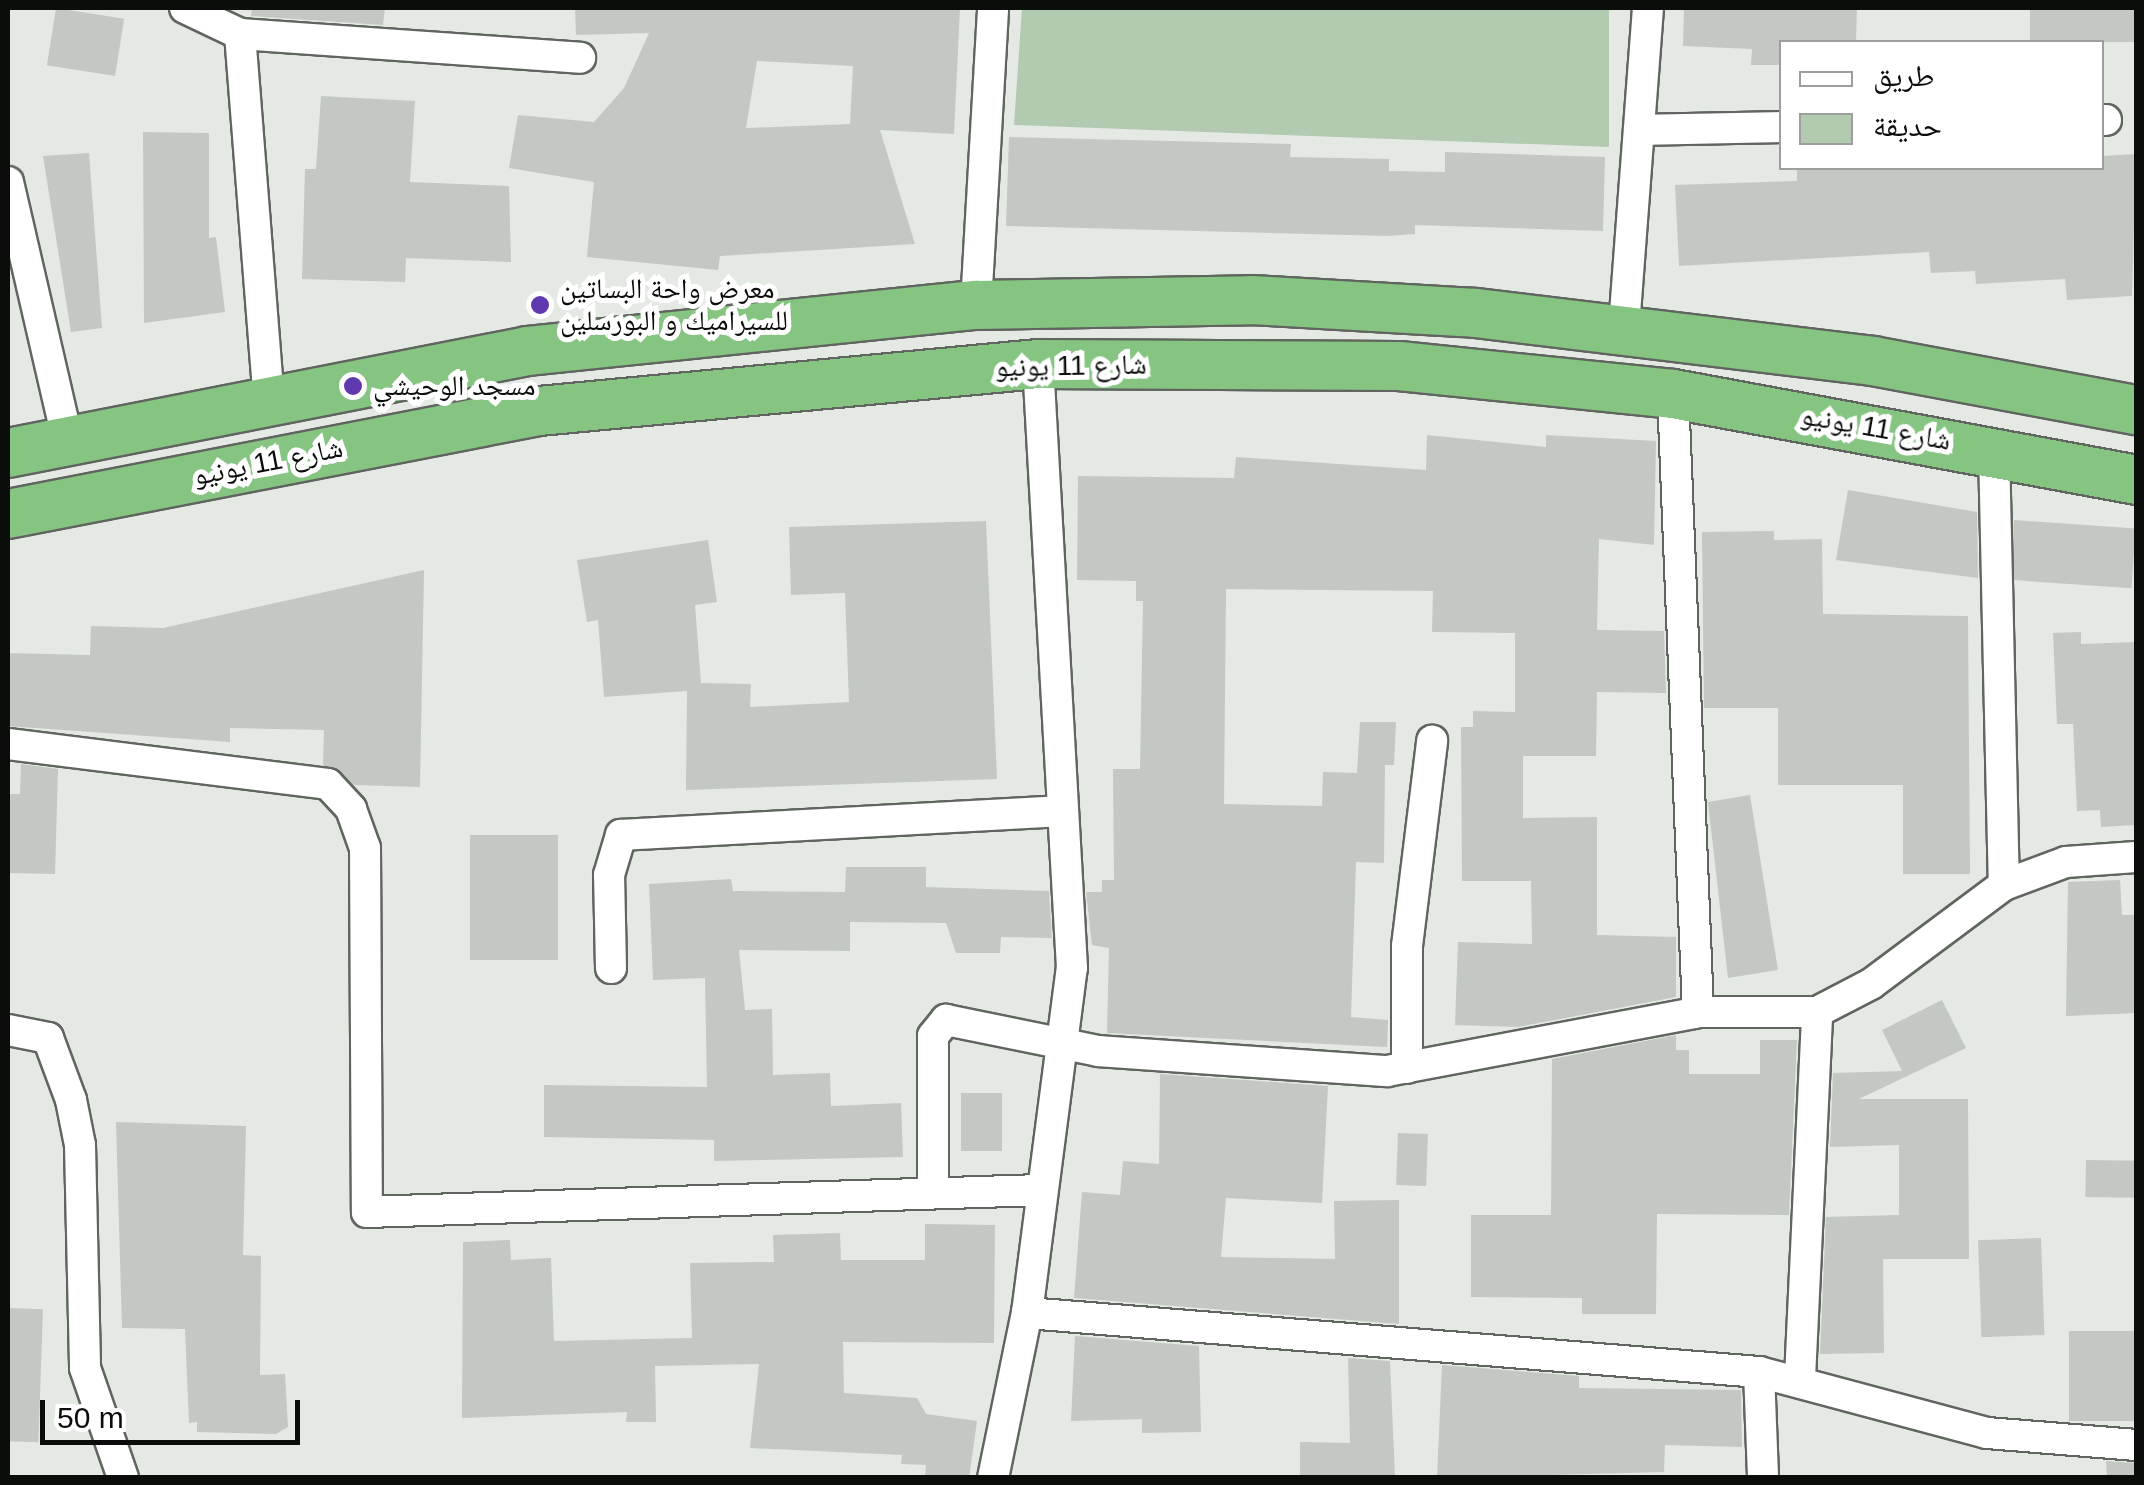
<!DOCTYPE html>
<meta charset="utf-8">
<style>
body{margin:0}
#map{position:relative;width:2144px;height:1485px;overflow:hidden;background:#e4e9e3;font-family:Helvetica,"Noto Naskh Arabic",sans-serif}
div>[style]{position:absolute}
.green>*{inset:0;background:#b2cab0}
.building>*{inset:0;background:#c3c8c3;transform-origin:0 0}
.roads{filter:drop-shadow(2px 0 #60655f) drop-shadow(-2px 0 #60655f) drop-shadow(0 2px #60655f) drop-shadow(0 -2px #60655f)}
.minor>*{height:30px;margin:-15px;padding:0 15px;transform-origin:15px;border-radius:15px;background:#fff}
.trunk>*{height:48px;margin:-24px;padding:0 24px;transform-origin:24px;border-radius:24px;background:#86c482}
.dots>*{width:28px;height:28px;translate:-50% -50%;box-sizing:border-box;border:5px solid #fff;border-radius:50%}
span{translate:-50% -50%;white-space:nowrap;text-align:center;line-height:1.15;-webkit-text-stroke:10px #fff;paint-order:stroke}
.poi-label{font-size:28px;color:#0b0d0b}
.left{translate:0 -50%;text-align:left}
.street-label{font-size:28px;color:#0b0d0b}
.frame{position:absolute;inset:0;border:10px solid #0b0d0b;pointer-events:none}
.legend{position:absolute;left:1779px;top:40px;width:325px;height:130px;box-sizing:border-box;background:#fff;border:2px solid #9d9e9d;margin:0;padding:12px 18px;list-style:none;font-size:30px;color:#0b0d0b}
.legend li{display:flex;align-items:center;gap:20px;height:50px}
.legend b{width:50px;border:2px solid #9d9e9d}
.scale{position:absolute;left:40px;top:1400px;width:260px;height:45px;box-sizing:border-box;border:5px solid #0b0d0b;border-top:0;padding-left:12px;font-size:30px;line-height:35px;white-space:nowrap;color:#0b0d0b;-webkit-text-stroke:8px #fff;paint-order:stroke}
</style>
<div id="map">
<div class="green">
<i style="clip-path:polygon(1022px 8px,1609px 8px,1609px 147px,1014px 125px)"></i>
</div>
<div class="building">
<i style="left:56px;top:8px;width:69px;height:58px;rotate:9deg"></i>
<i style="clip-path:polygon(252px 8px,385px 8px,383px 25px,251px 16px)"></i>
<i style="clip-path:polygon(evenodd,575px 8px,960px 8px,954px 134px,880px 130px,915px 244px,720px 256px,718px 270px,587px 257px,594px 182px,509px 168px,518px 115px,594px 122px,624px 88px,649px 33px,576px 35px,575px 8px,757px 61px,853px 66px,850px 124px,746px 128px,757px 61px)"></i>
<i style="clip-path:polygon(1684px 8px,1857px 8px,1856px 42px,1782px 42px,1782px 65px,1751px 65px,1752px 49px,1683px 46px)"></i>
<i style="left:2030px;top:8px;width:106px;height:34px"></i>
<i style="clip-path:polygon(321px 96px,415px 101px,410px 182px,509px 186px,511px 262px,406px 258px,405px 282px,302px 279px,305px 169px,316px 169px)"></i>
<i style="clip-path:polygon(143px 132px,209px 133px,209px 238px,216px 237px,225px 312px,144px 323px)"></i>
<i style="clip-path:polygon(1009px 137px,1291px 144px,1290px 157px,1389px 159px,1389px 171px,1445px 172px,1445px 152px,1605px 157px,1603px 231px,1415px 225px,1415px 234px,1387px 236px,1006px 226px)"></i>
<i style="clip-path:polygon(89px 153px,102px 328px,71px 332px,43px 156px)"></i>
<i style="clip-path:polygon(2136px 154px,2132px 296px,2067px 300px,2065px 279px,1976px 284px,1975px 271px,1931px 273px,1929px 252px,1679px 266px,1675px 185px,1797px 181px,1797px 168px,2102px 168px,2102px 156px)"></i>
<i style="clip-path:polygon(1427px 435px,1546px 447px,1546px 435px,1656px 441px,1654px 545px,1599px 539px,1597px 630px,1664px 631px,1666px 693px,1597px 692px,1596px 756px,1523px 756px,1523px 818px,1597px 817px,1597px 935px,1676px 937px,1676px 997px,1518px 1027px,1455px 1025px,1458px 942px,1532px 944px,1531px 881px,1462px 881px,1461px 727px,1473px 727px,1473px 711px,1515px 712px,1515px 633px,1432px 632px,1433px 591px,1226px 589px,1224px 804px,1322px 806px,1323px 772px,1357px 773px,1360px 722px,1396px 722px,1394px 765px,1385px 765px,1384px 863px,1356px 862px,1351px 1017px,1388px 1020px,1387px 1047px,1107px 1033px,1109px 948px,1092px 945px,1086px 892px,1102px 892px,1102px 880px,1114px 880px,1113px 769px,1140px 769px,1143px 601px,1136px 601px,1136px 581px,1077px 580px,1078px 476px,1234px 478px,1236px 457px,1426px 470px)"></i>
<i style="clip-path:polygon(1848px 490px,1977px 512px,1978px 578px,1836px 560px)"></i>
<i style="left:2014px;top:520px;width:122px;height:60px;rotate:4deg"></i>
<i style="clip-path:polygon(986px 521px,997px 779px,686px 790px,687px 691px,604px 697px,598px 620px,587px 622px,577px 560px,708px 540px,717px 602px,695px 605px,701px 683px,751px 684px,750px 707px,849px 702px,845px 593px,791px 595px,789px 527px)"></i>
<i style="clip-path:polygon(1774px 531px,1774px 540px,1822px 539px,1823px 614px,1968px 616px,1970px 874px,1903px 874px,1903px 785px,1778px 785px,1778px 708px,1704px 708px,1702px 532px)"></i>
<i style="clip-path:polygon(424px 570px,420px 787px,355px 785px,323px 765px,324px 730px,230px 728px,230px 742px,8px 726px,8px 653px,90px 655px,91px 626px,163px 628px)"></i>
<i style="clip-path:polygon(2081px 632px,2081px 644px,2136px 642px,2136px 825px,2101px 827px,2100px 810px,2077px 811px,2073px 724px,2057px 724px,2053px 633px)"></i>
<i style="clip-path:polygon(21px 764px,58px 769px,55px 874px,8px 873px,8px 794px,20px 794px)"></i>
<i style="clip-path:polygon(1750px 795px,1778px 970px,1728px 978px,1708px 802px)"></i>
<i style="left:558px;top:835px;width:125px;height:88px;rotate:90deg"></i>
<i style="clip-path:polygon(846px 867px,926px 867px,926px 887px,1049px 891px,1052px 938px,1001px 937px,1000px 953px,956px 953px,946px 923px,850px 922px,850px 951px,739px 950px,745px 1010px,772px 1009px,773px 1075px,830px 1073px,831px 1106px,901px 1103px,903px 1157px,714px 1161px,714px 1140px,544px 1137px,544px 1085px,707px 1087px,705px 978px,653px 980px,649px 884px,731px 879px,733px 891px,845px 892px)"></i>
<i style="clip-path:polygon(2120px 880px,2122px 915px,2136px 915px,2136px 1013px,2066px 1016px,2068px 882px)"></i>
<i style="clip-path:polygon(1942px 1000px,1966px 1048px,1859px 1099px,1968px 1099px,1969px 1259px,1883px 1259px,1884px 1353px,1820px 1354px,1826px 1217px,1899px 1215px,1899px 1145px,1830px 1147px,1833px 1073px,1902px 1071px,1882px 1030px)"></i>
<i style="clip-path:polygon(1676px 1035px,1676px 1050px,1689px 1050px,1689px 1074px,1760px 1074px,1760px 1040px,1797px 1040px,1789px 1215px,1657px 1214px,1656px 1314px,1582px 1314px,1582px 1298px,1471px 1297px,1471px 1215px,1551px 1215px,1552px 1059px)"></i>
<i style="clip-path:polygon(1160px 1074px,1328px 1086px,1322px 1203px,1226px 1198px,1221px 1257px,1335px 1259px,1334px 1201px,1399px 1200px,1399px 1324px,1074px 1298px,1082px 1192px,1120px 1195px,1123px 1161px,1159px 1164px)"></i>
<i style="left:961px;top:1093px;width:41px;height:58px"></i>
<i style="clip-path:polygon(116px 1122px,246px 1126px,243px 1255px,261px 1256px,260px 1375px,285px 1374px,288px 1427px,276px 1434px,197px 1432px,197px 1422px,189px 1423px,185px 1329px,122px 1328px)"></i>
<i style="left:1398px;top:1133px;width:30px;height:52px;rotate:2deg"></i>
<i style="left:2086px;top:1160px;width:50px;height:37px;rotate:1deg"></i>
<i style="clip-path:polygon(925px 1224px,995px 1225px,994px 1343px,843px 1342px,844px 1393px,917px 1398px,926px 1414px,977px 1421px,969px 1478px,925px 1478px,926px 1465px,901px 1464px,902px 1455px,750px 1448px,759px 1364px,655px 1366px,656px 1422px,626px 1422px,627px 1412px,462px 1418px,463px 1242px,510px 1240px,511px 1260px,551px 1258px,554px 1341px,692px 1338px,690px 1263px,774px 1262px,773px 1235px,840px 1233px,841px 1260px,925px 1260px)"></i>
<i style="left:2041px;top:1238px;width:97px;height:63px;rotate:88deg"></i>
<i style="left:8px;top:1308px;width:35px;height:133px;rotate:2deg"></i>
<i style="left:2069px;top:1331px;width:67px;height:90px"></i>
<i style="clip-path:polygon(1075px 1336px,1199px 1346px,1201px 1432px,1142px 1433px,1142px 1419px,1071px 1421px)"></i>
<i style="clip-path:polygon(1348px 1358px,1390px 1361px,1395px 1478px,1300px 1478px,1300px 1442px,1350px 1443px)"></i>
<i style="clip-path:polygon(1442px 1365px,1579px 1376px,1579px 1388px,1741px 1390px,1742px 1447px,1665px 1445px,1664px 1472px,1437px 1478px)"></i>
<i style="clip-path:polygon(2106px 1461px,2136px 1463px,2136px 1478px,2107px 1478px)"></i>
</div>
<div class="roads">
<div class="minor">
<i style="left:185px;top:8px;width:61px;rotate:25.3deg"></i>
<i style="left:240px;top:34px;width:341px;rotate:4deg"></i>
<i style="left:240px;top:34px;width:369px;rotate:85.5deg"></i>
<i style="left:2102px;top:120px;width:4px"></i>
<i style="left:1639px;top:130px;width:143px;rotate:-1.2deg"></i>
<i style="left:8px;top:182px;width:266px;rotate:77deg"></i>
<i style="left:976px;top:305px;width:297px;rotate:-86.7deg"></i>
<i style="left:1624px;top:327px;width:320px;rotate:-85.7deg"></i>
<i style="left:1673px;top:394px;width:619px;rotate:87.68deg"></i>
<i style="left:1994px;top:450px;width:435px;rotate:88.7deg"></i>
<i style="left:8px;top:744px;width:322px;rotate:7.1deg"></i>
<i style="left:328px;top:784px;width:34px;rotate:47deg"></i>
<i style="left:351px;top:809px;width:41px;rotate:70.3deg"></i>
<i style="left:365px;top:848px;width:364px;rotate:89.7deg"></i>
<i style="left:367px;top:1212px;width:675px;rotate:-1.87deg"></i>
<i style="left:611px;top:968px;width:93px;rotate:-91.2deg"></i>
<i style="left:609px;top:875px;width:42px;rotate:-73.3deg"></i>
<i style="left:621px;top:835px;width:442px;rotate:-3.1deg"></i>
<i style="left:8px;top:1030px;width:41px;rotate:11.3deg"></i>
<i style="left:48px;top:1038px;width:66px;rotate:69.6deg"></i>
<i style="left:71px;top:1100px;width:46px;rotate:78.7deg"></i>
<i style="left:80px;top:1145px;width:223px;rotate:88.7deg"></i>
<i style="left:85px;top:1368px;width:116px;rotate:70.9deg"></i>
<i style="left:1407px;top:1068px;width:122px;rotate:-90deg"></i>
<i style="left:1407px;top:946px;width:207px;rotate:-83deg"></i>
<i style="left:933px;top:1192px;width:156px;rotate:-90deg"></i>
<i style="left:933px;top:1036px;width:21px;rotate:-51deg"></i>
<i style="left:946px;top:1020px;width:155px;rotate:11.5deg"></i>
<i style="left:1098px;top:1051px;width:290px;rotate:4deg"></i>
<i style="left:1387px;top:1071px;width:317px;rotate:-10.7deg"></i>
<i style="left:1698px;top:1012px;width:119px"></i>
<i style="left:1817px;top:1012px;width:61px;rotate:-27.4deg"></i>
<i style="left:1871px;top:984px;width:166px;rotate:-36.7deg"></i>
<i style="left:2004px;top:885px;width:66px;rotate:-20.4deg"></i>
<i style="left:2066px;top:862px;width:70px;rotate:-4.1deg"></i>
<i style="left:1027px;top:1313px;width:734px;rotate:4.61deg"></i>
<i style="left:1759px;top:1372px;width:236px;rotate:15deg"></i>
<i style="left:1987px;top:1433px;width:149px;rotate:4.6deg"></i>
<i style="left:1759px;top:1372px;width:106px;rotate:87.8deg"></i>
<i style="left:1800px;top:1378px;width:366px;rotate:-87.3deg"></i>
<i style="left:993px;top:1478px;width:168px;rotate:-78.4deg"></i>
<i style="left:1027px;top:1313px;width:348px;rotate:-82.6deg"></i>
<i style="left:1072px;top:968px;width:605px;rotate:-93.22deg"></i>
</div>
<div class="trunk">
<i style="left:8px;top:453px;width:530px;rotate:-11.1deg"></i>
<i style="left:528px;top:351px;width:450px;rotate:-5.9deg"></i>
<i style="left:976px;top:305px;width:276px;rotate:-1deg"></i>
<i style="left:1252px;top:300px;width:224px;rotate:3.3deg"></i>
<i style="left:1476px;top:313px;width:400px;rotate:6.9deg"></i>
<i style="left:1873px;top:361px;width:268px;rotate:10.6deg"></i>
<i style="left:8px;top:514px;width:541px;rotate:-10.98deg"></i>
<i style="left:539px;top:411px;width:501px;rotate:-5.38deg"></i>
<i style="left:1038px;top:364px;width:361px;rotate:0.3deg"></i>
<i style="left:1399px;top:366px;width:275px;rotate:5.8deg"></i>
<i style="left:1673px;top:394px;width:471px;rotate:10.5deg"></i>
</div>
</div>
<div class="dots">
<i style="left:540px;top:305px;background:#6039b1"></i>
<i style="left:353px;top:386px;background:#6039b1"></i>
</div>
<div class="poi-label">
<span class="left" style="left:560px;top:305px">معرض واحة البساتين<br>للسيراميك و البورسلين</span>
<span class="left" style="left:373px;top:386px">مسجد الوحيشي</span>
</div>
<div class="street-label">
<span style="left:1071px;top:366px;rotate:-1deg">شارع 11 يونيو</span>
<span style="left:1876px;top:428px;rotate:10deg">شارع 11 يونيو</span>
<span style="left:268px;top:462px;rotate:-11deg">شارع 11 يونيو</span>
</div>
<div class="frame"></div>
<ul class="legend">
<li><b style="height:12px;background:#fff"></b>طريق</li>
<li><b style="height:28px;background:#b2cab0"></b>حديقة</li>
</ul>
<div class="scale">50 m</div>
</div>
